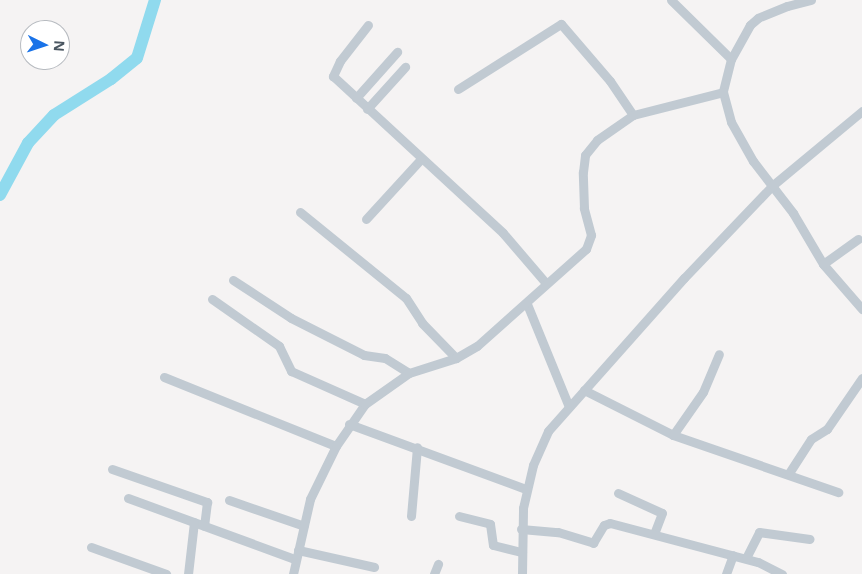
<!DOCTYPE html>
<style>
body{margin:0}
#map{position:relative;width:862px;height:574px;overflow:hidden;background:#f5f3f3;font-family:"Noto Sans",sans-serif}
div>[style]{position:absolute}
.river>*{height:12px;margin:-6px;padding:0 6px;transform-origin:6px;border-radius:6px;background:#90daee}
.minor>*{height:9px;margin:-4.5px;padding:0 4.5px;transform-origin:4.5px;border-radius:4.5px;background:#c1cad2}
span{translate:-50% -50%;white-space:nowrap;text-align:center;line-height:1.15;-webkit-text-stroke:4px #fff;paint-order:stroke}
.north{position:absolute;left:20px;top:20px;width:50px;height:50px;box-sizing:border-box;background:#fff;border:1px solid #b7bbc0;border-radius:50%;rotate:94deg;font-size:14px;font-weight:700;line-height:20px;text-align:center;color:#4a5661}
.north::after{content:'';display:block;margin:auto;width:18px;height:22px;background:#1a73e8;clip-path:polygon(50% 0,100% 100%,50% 72%,0 100%)}
</style>
<div id="map">
<div class="river">
<i style="left:0;top:195px;width:59px;rotate:-61.7deg"></i>
<i style="left:28px;top:143px;width:38px;rotate:-47deg"></i>
<i style="left:54px;top:115px;width:67px;rotate:-32.3deg"></i>
<i style="left:111px;top:79px;width:33px;rotate:-39deg"></i>
<i style="left:137px;top:58px;width:61px;rotate:-72.8deg"></i>
</div>
<div class="minor">
<i style="left:671px;top:0;width:84px;rotate:44.5deg"></i>
<i style="left:811px;top:0;width:25px;rotate:166deg"></i>
<i style="left:787px;top:6px;width:31px;rotate:158deg"></i>
<i style="left:758px;top:18px;width:11px;rotate:139deg"></i>
<i style="left:750px;top:25px;width:39px;rotate:119deg"></i>
<i style="left:731px;top:59px;width:34px;rotate:104deg"></i>
<i style="left:723px;top:92px;width:31px;rotate:75deg"></i>
<i style="left:731px;top:122px;width:45px;rotate:60.6deg"></i>
<i style="left:753px;top:161px;width:66px;rotate:52.4deg"></i>
<i style="left:793px;top:213px;width:59px;rotate:59.5deg"></i>
<i style="left:823px;top:264px;width:60px;rotate:49.1deg"></i>
<i style="left:368px;top:25px;width:46px;rotate:127.9deg"></i>
<i style="left:340px;top:61px;width:17px;rotate:115deg"></i>
<i style="left:333px;top:76px;width:231px;rotate:42.7deg"></i>
<i style="left:503px;top:233px;width:65px;rotate:49.4deg"></i>
<i style="left:458px;top:89px;width:122px;rotate:-32.3deg"></i>
<i style="left:561px;top:24px;width:75px;rotate:49.3deg"></i>
<i style="left:610px;top:81px;width:41px;rotate:55.9deg"></i>
<i style="left:356px;top:98px;width:62px;rotate:-48.3deg"></i>
<i style="left:367px;top:109px;width:57px;rotate:-47.9deg"></i>
<i style="left:300px;top:212px;width:136px;rotate:39.1deg"></i>
<i style="left:406px;top:298px;width:30px;rotate:57deg"></i>
<i style="left:422px;top:323px;width:49px;rotate:45.8deg"></i>
<i style="left:366px;top:219px;width:81px;rotate:-47.5deg"></i>
<i style="left:823px;top:264px;width:43px;rotate:-35.5deg"></i>
<i style="left:233px;top:280px;width:69px;rotate:33.2deg"></i>
<i style="left:291px;top:318px;width:82px;rotate:26.9deg"></i>
<i style="left:364px;top:355px;width:21px;rotate:8deg"></i>
<i style="left:385px;top:358px;width:28px;rotate:32deg"></i>
<i style="left:212px;top:299px;width:82px;rotate:35deg"></i>
<i style="left:279px;top:346px;width:28px;rotate:64deg"></i>
<i style="left:291px;top:371px;width:81px;rotate:24deg"></i>
<i style="left:527px;top:304px;width:111px;rotate:67.8deg"></i>
<i style="left:164px;top:377px;width:185px;rotate:21.9deg"></i>
<i style="left:584px;top:390px;width:100px;rotate:26.8deg"></i>
<i style="left:673px;top:435px;width:175px;rotate:19.1deg"></i>
<i style="left:349px;top:424px;width:189px;rotate:20.2deg"></i>
<i style="left:673px;top:435px;width:52px;rotate:-55.1deg"></i>
<i style="left:703px;top:392px;width:41px;rotate:-67.2deg"></i>
<i style="left:112px;top:469px;width:101px;rotate:19.2deg"></i>
<i style="left:207px;top:502px;width:24px;rotate:97deg"></i>
<i style="left:789px;top:473px;width:40px;rotate:-57.1deg"></i>
<i style="left:811px;top:439px;width:19px;rotate:-32deg"></i>
<i style="left:827px;top:429px;width:62px;rotate:-55.5deg"></i>
<i style="left:618px;top:493px;width:48px;rotate:24.4deg"></i>
<i style="left:662px;top:513px;width:22px;rotate:111deg"></i>
<i style="left:128px;top:498px;width:178px;rotate:20.1deg"></i>
<i style="left:229px;top:500px;width:79px;rotate:19.1deg"></i>
<i style="left:411px;top:516px;width:69px;rotate:-85deg"></i>
<i style="left:459px;top:516px;width:32px;rotate:14deg"></i>
<i style="left:490px;top:524px;width:21px;rotate:82deg"></i>
<i style="left:493px;top:545px;width:30px;rotate:14deg"></i>
<i style="left:521px;top:529px;width:37px;rotate:5deg"></i>
<i style="left:558px;top:532px;width:37px;rotate:17deg"></i>
<i style="left:593px;top:543px;width:21px;rotate:-59deg"></i>
<i style="left:604px;top:525px;width:6px;rotate:-18deg"></i>
<i style="left:610px;top:523px;width:153px;rotate:14.8deg"></i>
<i style="left:758px;top:562px;width:27px;rotate:27deg"></i>
<i style="left:91px;top:547px;width:80px;rotate:19.8deg"></i>
<i style="left:298px;top:550px;width:78px;rotate:12.6deg"></i>
<i style="left:746px;top:558px;width:29px;rotate:-63deg"></i>
<i style="left:759px;top:532px;width:51px;rotate:7.8deg"></i>
<i style="left:188px;top:574px;width:52px;rotate:-83.4deg"></i>
<i style="left:293px;top:574px;width:77px;rotate:-77.2deg"></i>
<i style="left:310px;top:499px;width:59px;rotate:-63.9deg"></i>
<i style="left:336px;top:446px;width:51px;rotate:-55.4deg"></i>
<i style="left:365px;top:404px;width:54px;rotate:-35.2deg"></i>
<i style="left:409px;top:373px;width:49px;rotate:-17.7deg"></i>
<i style="left:456px;top:358px;width:24px;rotate:-30deg"></i>
<i style="left:477px;top:346px;width:146px;rotate:-41.7deg"></i>
<i style="left:586px;top:249px;width:15px;rotate:-70deg"></i>
<i style="left:591px;top:235px;width:28px;rotate:-105deg"></i>
<i style="left:584px;top:208px;width:36px;rotate:-92deg"></i>
<i style="left:583px;top:172px;width:17px;rotate:-83deg"></i>
<i style="left:585px;top:155px;width:19px;rotate:-51deg"></i>
<i style="left:597px;top:140px;width:44px;rotate:-34.8deg"></i>
<i style="left:633px;top:115px;width:93px;rotate:-14.3deg"></i>
<i style="left:434px;top:574px;width:11px;rotate:-68deg"></i>
<i style="left:522px;top:574px;width:66px;rotate:-89.1deg"></i>
<i style="left:523px;top:508px;width:44px;rotate:-76.9deg"></i>
<i style="left:533px;top:465px;width:37px;rotate:-66deg"></i>
<i style="left:548px;top:431px;width:205px;rotate:-48.4deg"></i>
<i style="left:684px;top:278px;width:129px;rotate:-46.3deg"></i>
<i style="left:773px;top:185px;width:116px;rotate:-39.7deg"></i>
<i style="left:726px;top:574px;width:20px;rotate:-70deg"></i>
</div>
<div class="north">N</div>
</div>
